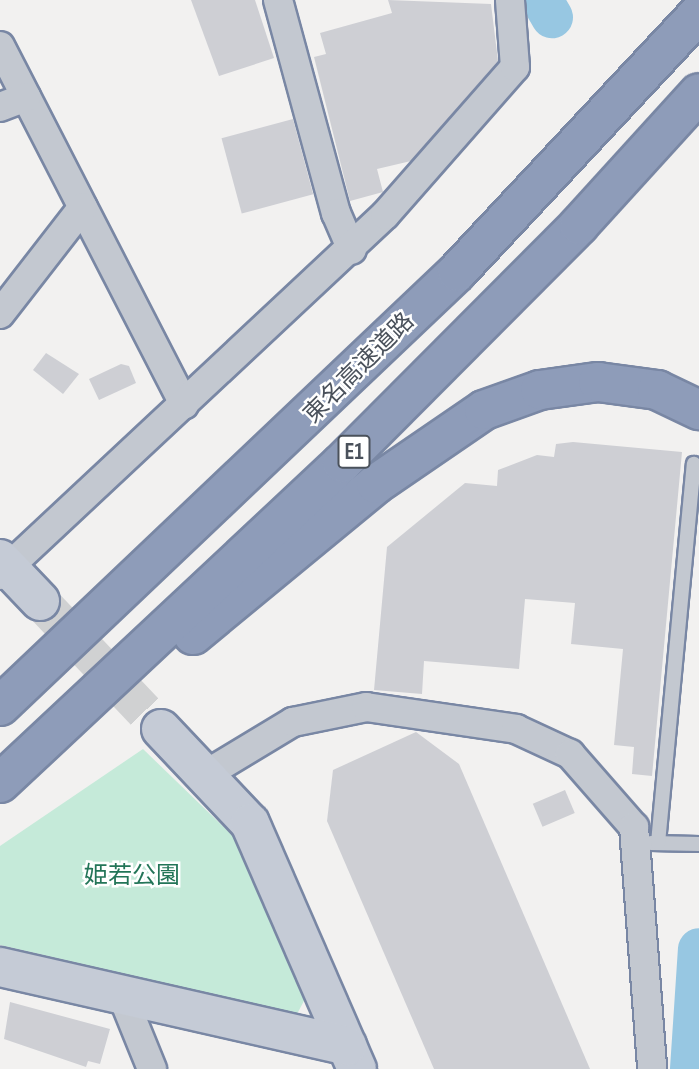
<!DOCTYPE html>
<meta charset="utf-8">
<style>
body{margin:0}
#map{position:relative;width:699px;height:1069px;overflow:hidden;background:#f2f1f0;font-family:"Sofia Sans Condensed","Noto Sans JP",sans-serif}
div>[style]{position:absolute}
.green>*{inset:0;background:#c5ead9}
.river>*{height:42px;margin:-21px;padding:0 21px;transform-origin:21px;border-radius:21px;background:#97c7e2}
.building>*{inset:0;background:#cecfd4;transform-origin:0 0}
.secondary-tunnel>*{height:38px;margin-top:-19px;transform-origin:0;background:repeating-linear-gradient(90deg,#d0d1d2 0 38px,transparent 0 57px)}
.roads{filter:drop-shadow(2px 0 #7987a4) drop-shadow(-2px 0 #7987a4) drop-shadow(0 2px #7987a4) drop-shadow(0 -2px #7987a4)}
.lane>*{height:14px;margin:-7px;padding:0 7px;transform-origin:7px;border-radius:7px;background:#c3c8d0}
.street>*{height:28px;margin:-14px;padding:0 14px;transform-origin:14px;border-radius:14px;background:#c3c8d0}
.secondary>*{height:38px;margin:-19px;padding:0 19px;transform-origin:19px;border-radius:19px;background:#c5cbd6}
.highway>*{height:38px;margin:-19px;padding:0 19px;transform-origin:19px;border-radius:19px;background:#8e9cb9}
span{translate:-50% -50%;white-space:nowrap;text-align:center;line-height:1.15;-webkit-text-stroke:5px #fff;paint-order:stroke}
.shield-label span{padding:2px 5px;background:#fff;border:2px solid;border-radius:5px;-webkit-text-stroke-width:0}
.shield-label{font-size:23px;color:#4a515b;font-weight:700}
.street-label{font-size:24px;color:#4a515b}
.park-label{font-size:24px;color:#237558}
</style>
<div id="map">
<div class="green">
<i style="clip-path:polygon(143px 749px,234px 837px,305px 999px,297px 1014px,0 945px,0 846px)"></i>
</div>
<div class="river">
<i style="left:542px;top:0;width:20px;rotate:60deg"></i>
<i style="left:691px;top:1069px;width:120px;rotate:-86.2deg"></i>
</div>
<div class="building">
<i style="clip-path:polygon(191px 0,255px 0,274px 58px,219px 76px)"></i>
<i style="clip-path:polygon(388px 0,491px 4px,498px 61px,411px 161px,377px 169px,383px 192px,350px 201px,314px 57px,326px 54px,320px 33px,392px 13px)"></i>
<i style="left:293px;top:119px;width:78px;height:74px;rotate:75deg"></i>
<i style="clip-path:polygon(46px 353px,79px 374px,63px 394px,33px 370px)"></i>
<i style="clip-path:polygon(121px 364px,129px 366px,136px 383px,99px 400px,89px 379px)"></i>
<i style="clip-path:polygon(573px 442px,682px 452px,652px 776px,632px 774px,634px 747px,614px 745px,623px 649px,571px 644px,575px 603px,525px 599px,519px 669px,424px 661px,422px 694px,374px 690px,387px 547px,465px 483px,497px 486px,498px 470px,537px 455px,554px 457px,556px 444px)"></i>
<i style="clip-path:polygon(416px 732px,459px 764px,590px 1069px,434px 1069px,327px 821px,333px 770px)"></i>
<i style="left:565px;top:790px;width:25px;height:35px;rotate:67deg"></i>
<i style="clip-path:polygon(10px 1002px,110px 1029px,100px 1064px,88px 1061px,86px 1067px,4px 1039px)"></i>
</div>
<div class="secondary-tunnel">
<i style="left:40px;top:601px;width:176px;rotate:46.6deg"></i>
</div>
<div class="roads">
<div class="lane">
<i style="left:651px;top:843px;width:48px;rotate:1.2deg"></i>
<i style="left:658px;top:843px;width:381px;rotate:-84.6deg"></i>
</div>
<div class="street">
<i style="left:278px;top:0;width:221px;rotate:74.8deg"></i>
<i style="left:336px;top:213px;width:40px;rotate:66.6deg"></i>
<i style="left:0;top:46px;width:403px;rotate:62.8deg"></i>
<i style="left:0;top:107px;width:28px;rotate:-21deg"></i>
<i style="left:0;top:314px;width:135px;rotate:-52.2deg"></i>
<i style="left:0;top:575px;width:527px;rotate:-43.08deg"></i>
<i style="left:385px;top:215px;width:197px;rotate:-48.7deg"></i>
<i style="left:515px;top:67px;width:67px;rotate:-94.3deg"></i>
<i style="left:205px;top:775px;width:103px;rotate:-31.1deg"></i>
<i style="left:293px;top:722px;width:75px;rotate:-11.6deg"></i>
<i style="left:366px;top:707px;width:152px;rotate:8.3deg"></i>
<i style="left:516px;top:729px;width:60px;rotate:24.8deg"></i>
<i style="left:570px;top:754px;width:97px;rotate:48.8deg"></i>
<i style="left:634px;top:827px;width:243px;rotate:85.7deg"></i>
<i style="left:122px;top:995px;width:80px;rotate:67.9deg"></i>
</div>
<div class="secondary">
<i style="left:0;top:559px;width:58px;rotate:46.4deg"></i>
<i style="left:161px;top:729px;width:129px;rotate:46.6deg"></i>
<i style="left:250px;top:823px;width:268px;rotate:66.5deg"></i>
<i style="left:0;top:967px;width:356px;rotate:12.8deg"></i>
</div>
<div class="highway">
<i style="left:193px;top:635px;width:237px;rotate:-39.5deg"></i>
<i style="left:376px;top:484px;width:131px;rotate:-34.4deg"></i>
<i style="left:484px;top:410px;width:59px;rotate:-19.7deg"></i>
<i style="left:540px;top:390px;width:59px;rotate:-7.9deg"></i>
<i style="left:598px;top:382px;width:60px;rotate:7.7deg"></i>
<i style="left:657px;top:390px;width:47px;rotate:25.5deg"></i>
<i style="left:0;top:706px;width:630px;rotate:-43.52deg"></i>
<i style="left:457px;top:272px;width:354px;rotate:-46.9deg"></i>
<i style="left:0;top:783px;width:468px;rotate:-43.1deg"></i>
<i style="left:342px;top:463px;width:336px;rotate:-45.1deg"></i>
<i style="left:579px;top:225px;width:178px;rotate:-47.7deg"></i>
</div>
</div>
<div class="shield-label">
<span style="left:354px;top:452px">E1</span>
</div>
<div class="street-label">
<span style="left:359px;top:368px;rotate:-45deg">東名高速道路</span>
</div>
<div class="park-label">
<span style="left:132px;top:876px">姫若公園</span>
</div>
</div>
